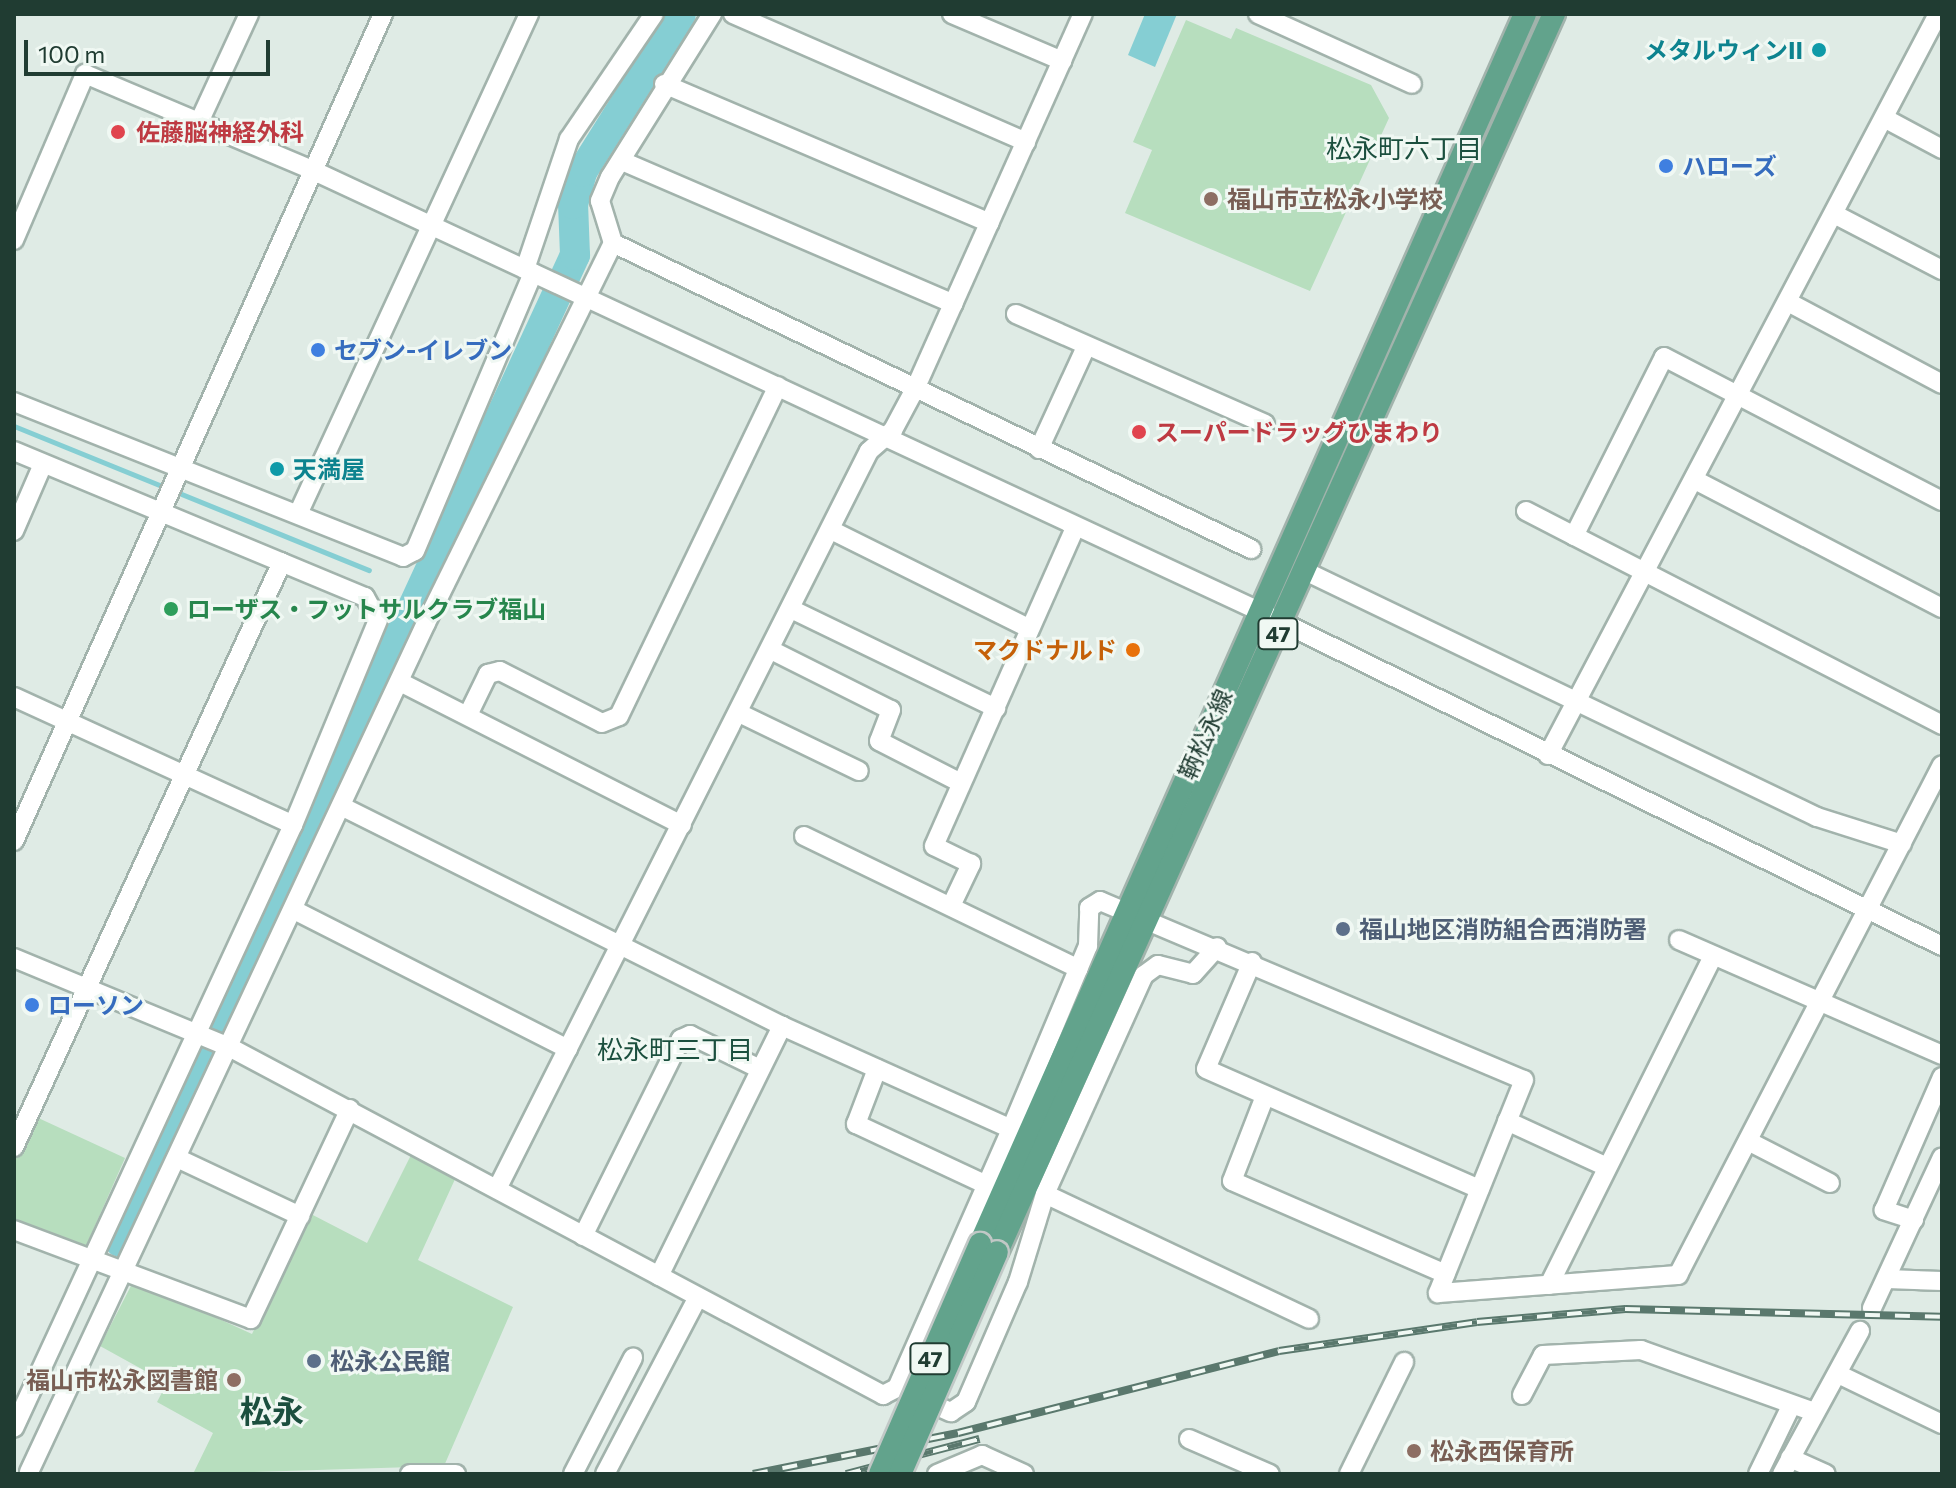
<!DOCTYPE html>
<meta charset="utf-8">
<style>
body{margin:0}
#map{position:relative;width:1956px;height:1488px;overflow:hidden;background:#dfebe5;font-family:Commissioner,"Noto Sans JP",sans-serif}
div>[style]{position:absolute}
.green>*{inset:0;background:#b7debe}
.water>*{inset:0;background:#85ced3}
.stream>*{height:5px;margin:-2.5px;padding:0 2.5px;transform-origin:2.5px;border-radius:2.5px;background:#85ced3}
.river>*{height:30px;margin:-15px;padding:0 15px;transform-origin:15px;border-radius:15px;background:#85ced3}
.roads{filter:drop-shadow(2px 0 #a2b3ac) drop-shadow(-2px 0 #a2b3ac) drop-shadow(0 2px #a2b3ac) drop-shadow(0 -2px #a2b3ac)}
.minor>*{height:18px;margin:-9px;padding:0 9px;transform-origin:9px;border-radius:9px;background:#fff}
.major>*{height:22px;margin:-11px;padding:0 11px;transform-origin:11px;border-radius:11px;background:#62a38c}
.rail>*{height:8px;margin-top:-4px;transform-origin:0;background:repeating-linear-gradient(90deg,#f0f8f3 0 15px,#5a786d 0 30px);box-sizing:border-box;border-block:2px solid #5a786d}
.bridges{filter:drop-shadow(2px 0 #c1c8c6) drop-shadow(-2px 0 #c1c8c6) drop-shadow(0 2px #c1c8c6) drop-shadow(0 -2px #c1c8c6)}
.major-bridge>*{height:22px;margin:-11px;padding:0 11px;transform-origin:11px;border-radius:11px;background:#62a38c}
.dots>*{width:22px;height:22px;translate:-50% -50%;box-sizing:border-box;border:4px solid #f0f8f3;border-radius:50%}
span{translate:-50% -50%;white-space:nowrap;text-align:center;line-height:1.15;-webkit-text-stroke:6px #f0f8f3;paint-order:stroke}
.shield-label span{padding:2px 6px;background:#f0f8f3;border:2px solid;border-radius:6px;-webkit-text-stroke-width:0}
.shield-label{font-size:22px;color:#203c32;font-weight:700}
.culture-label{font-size:24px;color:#0d838f;font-weight:700}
.right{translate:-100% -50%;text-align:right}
.left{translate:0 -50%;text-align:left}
.health-label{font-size:24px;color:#be3a42;font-weight:700}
.shop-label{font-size:24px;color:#366cbe;font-weight:700}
.education-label{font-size:24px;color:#785e54;font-weight:700}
.leisure-label{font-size:24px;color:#27864d;font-weight:700}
.food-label{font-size:24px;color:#c56008;font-weight:700}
.street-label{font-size:24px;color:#203c32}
.service-label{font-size:24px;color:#4e5e75;font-weight:700}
.neighbourhood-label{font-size:26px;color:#1b4f3e}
.district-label{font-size:32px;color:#1b4f3e;font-weight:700}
.frame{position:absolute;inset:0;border:16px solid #203c32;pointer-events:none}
.scale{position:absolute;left:24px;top:40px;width:246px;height:36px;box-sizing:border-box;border:4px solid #203c32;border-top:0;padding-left:10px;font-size:24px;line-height:28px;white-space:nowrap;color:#203c32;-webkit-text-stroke:6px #f0f8f3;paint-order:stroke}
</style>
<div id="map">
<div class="green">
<i style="clip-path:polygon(1186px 20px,1231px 39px,1236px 28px,1371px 85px,1389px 118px,1310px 291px,1125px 213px,1152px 150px,1133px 142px)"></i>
<i style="clip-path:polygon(34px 1116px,125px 1158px,83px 1253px,14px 1225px,14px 1160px)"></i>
<i style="clip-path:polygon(412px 1153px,456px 1177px,418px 1260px,513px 1307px,444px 1466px,193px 1474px,213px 1433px,157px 1402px,167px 1383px,100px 1346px,134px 1280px,252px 1334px,309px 1213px,367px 1243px)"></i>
</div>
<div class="water">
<i style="clip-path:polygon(1145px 14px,1177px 14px,1155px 67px,1128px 55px)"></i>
</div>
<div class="stream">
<i style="left:14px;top:426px;width:383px;rotate:22.1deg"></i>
</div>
<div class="river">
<i style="left:120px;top:1242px;width:1087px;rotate:-65.25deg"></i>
<i style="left:575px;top:255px;width:51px;rotate:-92.2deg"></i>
<i style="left:573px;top:204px;width:33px;rotate:-74deg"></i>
<i style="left:582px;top:172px;width:186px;rotate:-57.9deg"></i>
</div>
<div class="roads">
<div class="minor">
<i style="left:712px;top:14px;width:192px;rotate:122deg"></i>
<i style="left:610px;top:177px;width:26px;rotate:113deg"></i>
<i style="left:600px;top:201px;width:44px;rotate:72.8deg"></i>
<i style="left:613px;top:243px;width:708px;rotate:25.62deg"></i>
<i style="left:733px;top:14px;width:320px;rotate:23.6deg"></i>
<i style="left:952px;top:14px;width:120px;rotate:23.1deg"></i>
<i style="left:1258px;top:14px;width:169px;rotate:24.4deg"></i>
<i style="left:664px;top:84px;width:354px;rotate:23.1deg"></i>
<i style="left:1884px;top:118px;width:66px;rotate:28.1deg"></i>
<i style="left:200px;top:120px;width:117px;rotate:-65.2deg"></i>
<i style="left:622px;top:161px;width:361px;rotate:23.3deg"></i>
<i style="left:1834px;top:214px;width:122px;rotate:27.4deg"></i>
<i style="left:14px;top:240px;width:181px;rotate:-66.8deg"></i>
<i style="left:85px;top:74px;width:246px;rotate:22.9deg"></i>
<i style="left:312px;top:170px;width:1042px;rotate:24.97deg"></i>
<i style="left:1257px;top:610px;width:763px;rotate:26.13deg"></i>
<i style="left:525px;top:269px;width:137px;rotate:-71.3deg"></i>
<i style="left:569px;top:139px;width:151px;rotate:-55.8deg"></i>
<i style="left:1788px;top:302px;width:174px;rotate:28deg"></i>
<i style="left:1016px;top:314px;width:272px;rotate:23.8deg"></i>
<i style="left:14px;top:402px;width:419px;rotate:21.7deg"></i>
<i style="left:403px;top:557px;width:13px;rotate:-27deg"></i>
<i style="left:415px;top:551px;width:302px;rotate:-67deg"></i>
<i style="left:1039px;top:449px;width:112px;rotate:-65.3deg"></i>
<i style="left:14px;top:451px;width:380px;rotate:22.6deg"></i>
<i style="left:365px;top:597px;width:26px;rotate:61deg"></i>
<i style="left:378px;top:620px;width:222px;rotate:112.5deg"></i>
<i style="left:293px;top:825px;width:664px;rotate:114.83deg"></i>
<i style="left:1695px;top:480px;width:278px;rotate:27.4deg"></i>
<i style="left:1526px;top:511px;width:468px;rotate:27.2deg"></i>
<i style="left:298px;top:514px;width:551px;rotate:-65.2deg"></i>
<i style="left:831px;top:530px;width:222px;rotate:26.4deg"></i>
<i style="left:14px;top:531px;width:73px;rotate:-66.6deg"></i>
<i style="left:1574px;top:536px;width:200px;rotate:-63.3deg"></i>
<i style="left:1664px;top:357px;width:313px;rotate:27.4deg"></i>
<i style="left:1307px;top:572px;width:566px;rotate:25.66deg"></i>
<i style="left:1817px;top:817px;width:89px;rotate:17.6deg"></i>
<i style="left:791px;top:609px;width:228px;rotate:25.8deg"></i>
<i style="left:771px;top:650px;width:134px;rotate:26.6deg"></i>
<i style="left:891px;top:710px;width:33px;rotate:111deg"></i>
<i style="left:879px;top:741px;width:90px;rotate:27.1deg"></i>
<i style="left:400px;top:682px;width:316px;rotate:26.9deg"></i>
<i style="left:14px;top:697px;width:307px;rotate:24.6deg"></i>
<i style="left:739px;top:713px;width:133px;rotate:25.8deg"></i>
<i style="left:468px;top:715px;width:46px;rotate:-64deg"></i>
<i style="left:488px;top:674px;width:12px;rotate:-14deg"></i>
<i style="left:500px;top:671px;width:114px;rotate:27deg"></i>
<i style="left:602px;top:723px;width:18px;rotate:-22deg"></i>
<i style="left:619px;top:716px;width:366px;rotate:-64.3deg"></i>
<i style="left:1548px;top:755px;width:837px;rotate:-62.24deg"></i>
<i style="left:345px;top:808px;width:488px;rotate:26.5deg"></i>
<i style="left:782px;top:1026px;width:251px;rotate:24.2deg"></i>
<i style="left:804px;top:836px;width:305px;rotate:25.8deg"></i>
<i style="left:14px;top:841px;width:906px;rotate:-65.95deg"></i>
<i style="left:951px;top:906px;width:47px;rotate:-64.5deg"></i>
<i style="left:971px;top:864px;width:41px;rotate:-154.1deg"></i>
<i style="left:934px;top:846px;width:348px;rotate:-66.1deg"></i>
<i style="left:296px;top:911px;width:305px;rotate:26.9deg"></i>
<i style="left:1679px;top:940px;width:287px;rotate:23.6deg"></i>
<i style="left:14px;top:958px;width:235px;rotate:22.5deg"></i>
<i style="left:231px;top:1048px;width:739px;rotate:28.02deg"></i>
<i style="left:883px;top:1395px;width:16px;rotate:-27deg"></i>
<i style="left:897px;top:1388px;width:283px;rotate:-66.2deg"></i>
<i style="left:1011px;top:1129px;width:199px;rotate:-67.2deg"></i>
<i style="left:1088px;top:946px;width:38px;rotate:-88deg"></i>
<i style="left:1089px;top:908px;width:13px;rotate:-32deg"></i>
<i style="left:1100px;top:901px;width:460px;rotate:22.9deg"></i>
<i style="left:1524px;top:1080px;width:230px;rotate:112deg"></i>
<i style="left:1438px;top:1293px;width:241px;rotate:-4.3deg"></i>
<i style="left:1678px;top:1275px;width:574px;rotate:-62.63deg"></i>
<i style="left:1252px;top:962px;width:116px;rotate:113.3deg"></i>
<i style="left:1206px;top:1069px;width:299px;rotate:23.7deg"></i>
<i style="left:877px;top:1069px;width:59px;rotate:110.9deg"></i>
<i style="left:856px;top:1124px;width:145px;rotate:25deg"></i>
<i style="left:1265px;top:1096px;width:91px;rotate:111.2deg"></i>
<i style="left:1232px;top:1181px;width:233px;rotate:23.5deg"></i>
<i style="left:1507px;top:1121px;width:110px;rotate:24.7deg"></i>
<i style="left:1748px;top:1141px;width:92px;rotate:27.1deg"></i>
<i style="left:14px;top:1147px;width:643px;rotate:-65.39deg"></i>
<i style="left:179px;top:1159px;width:134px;rotate:25.2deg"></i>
<i style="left:497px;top:1189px;width:826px;rotate:-63.25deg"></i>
<i style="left:869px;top:451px;width:32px;rotate:-41deg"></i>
<i style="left:893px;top:430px;width:47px;rotate:-61.8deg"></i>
<i style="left:915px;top:389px;width:411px;rotate:-65.9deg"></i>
<i style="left:1045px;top:1194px;width:292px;rotate:25.3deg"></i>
<i style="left:1914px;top:1220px;width:32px;rotate:-162deg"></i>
<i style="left:1884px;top:1210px;width:145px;rotate:-66.4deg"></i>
<i style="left:14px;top:1230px;width:253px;rotate:20.6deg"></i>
<i style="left:251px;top:1319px;width:232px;rotate:-64.8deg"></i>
<i style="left:583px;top:1236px;width:220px;rotate:-63.6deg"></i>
<i style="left:681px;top:1039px;width:10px;rotate:-24deg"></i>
<i style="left:690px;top:1035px;width:78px;rotate:25.9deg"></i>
<i style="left:659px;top:1276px;width:279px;rotate:-63.8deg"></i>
<i style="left:1887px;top:1279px;width:55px;rotate:2.1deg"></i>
<i style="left:1549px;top:1285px;width:368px;rotate:-63.5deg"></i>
<i style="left:1872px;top:1308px;width:166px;rotate:-65.1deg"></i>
<i style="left:1838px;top:1374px;width:115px;rotate:25.7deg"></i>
<i style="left:1522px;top:1395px;width:45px;rotate:-62.3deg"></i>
<i style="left:1543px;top:1355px;width:98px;rotate:-2.9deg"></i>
<i style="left:1641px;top:1350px;width:184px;rotate:19.7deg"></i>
<i style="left:919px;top:1398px;width:35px;rotate:24deg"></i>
<i style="left:951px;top:1412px;width:18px;rotate:-34deg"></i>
<i style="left:966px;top:1402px;width:131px;rotate:-66.6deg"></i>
<i style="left:1018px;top:1282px;width:92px;rotate:-72.9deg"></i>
<i style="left:1045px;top:1194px;width:240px;rotate:-65.7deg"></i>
<i style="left:1144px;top:975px;width:17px;rotate:-36deg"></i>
<i style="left:1158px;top:965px;width:36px;rotate:14deg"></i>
<i style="left:1193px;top:974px;width:36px;rotate:-48deg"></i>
<i style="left:1189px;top:1439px;width:88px;rotate:23.4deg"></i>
<i style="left:1790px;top:1458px;width:39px;rotate:24deg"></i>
<i style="left:29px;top:1472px;width:937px;rotate:-64.94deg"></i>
<i style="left:426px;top:623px;width:424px;rotate:-63.8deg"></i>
<i style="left:410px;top:1474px;width:46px"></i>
<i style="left:573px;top:1474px;width:131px;rotate:-62.7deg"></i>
<i style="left:605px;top:1474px;width:200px;rotate:-62.3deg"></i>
<i style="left:937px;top:1474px;width:49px;rotate:-22.9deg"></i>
<i style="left:982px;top:1455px;width:46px;rotate:24.3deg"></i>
<i style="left:1349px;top:1474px;width:125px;rotate:-63.8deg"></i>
<i style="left:1758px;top:1474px;width:73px;rotate:-64.1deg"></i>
<i style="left:1782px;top:1474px;width:163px;rotate:-61.4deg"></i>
</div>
<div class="major">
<i style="left:980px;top:1244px;width:1345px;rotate:-66.1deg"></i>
<i style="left:997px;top:1252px;width:1358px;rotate:-65.78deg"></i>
</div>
</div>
<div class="rail">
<i style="left:753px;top:1474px;width:209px;rotate:-11.3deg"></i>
<i style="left:958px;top:1433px;width:331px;rotate:-14.3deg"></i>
<i style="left:1279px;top:1351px;width:200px;rotate:-8.3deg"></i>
<i style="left:1477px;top:1322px;width:149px;rotate:-5deg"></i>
<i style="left:1625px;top:1309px;width:317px;rotate:1.4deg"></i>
<i style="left:846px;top:1474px;width:138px;rotate:-14.7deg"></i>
</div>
<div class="bridges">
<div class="major-bridge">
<i style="left:880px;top:1474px;width:251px;rotate:-66.5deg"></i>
<i style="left:900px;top:1474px;width:242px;rotate:-66.4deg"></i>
</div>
</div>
<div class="dots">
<i style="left:1819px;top:50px;background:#0f9aa8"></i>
<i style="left:118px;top:132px;background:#e0444e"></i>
<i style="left:1666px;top:166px;background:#3f7fe0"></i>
<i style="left:1211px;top:199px;background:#8d6e63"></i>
<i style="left:318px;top:350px;background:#3f7fe0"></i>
<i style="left:1139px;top:432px;background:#e0444e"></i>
<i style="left:277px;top:469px;background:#0f9aa8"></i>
<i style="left:171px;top:609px;background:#2e9e5b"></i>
<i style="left:1133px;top:650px;background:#e8710a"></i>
<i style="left:1343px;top:929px;background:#5c6f8a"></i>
<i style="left:32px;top:1005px;background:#3f7fe0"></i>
<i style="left:314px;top:1361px;background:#5c6f8a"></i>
<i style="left:234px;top:1380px;background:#8d6e63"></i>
<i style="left:1414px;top:1451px;background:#8d6e63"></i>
</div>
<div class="shield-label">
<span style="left:1278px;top:634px">47</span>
<span style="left:930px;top:1359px">47</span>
</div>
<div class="culture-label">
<span class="right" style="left:1803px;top:50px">メタルウィンII</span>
<span class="left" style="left:293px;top:469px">天満屋</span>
</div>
<div class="health-label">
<span class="left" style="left:136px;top:132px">佐藤脳神経外科</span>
<span class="left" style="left:1155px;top:432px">スーパードラッグひまわり</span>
</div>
<div class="shop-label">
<span class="left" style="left:1682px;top:166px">ハローズ</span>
<span class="left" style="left:334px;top:350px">セブン-イレブン</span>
<span class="left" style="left:48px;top:1005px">ローソン</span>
</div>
<div class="education-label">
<span class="left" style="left:1227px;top:199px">福山市立松永小学校</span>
<span class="right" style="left:218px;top:1380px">福山市松永図書館</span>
<span class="left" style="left:1430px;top:1451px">松永西保育所</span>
</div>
<div class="leisure-label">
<span class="left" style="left:187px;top:609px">ローザス・フットサルクラブ福山</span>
</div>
<div class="food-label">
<span class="right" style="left:1117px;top:650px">マクドナルド</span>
</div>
<div class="street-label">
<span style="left:1205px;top:734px;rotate:-66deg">鞆松永線</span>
</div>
<div class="service-label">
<span class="left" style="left:1359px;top:929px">福山地区消防組合西消防署</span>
<span class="left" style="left:330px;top:1361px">松永公民館</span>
</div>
<div class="neighbourhood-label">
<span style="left:1404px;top:148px">松永町六丁目</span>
<span style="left:675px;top:1049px">松永町三丁目</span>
</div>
<div class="district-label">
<span style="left:272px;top:1410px">松永</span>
</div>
<div class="frame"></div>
<div class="scale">100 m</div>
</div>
